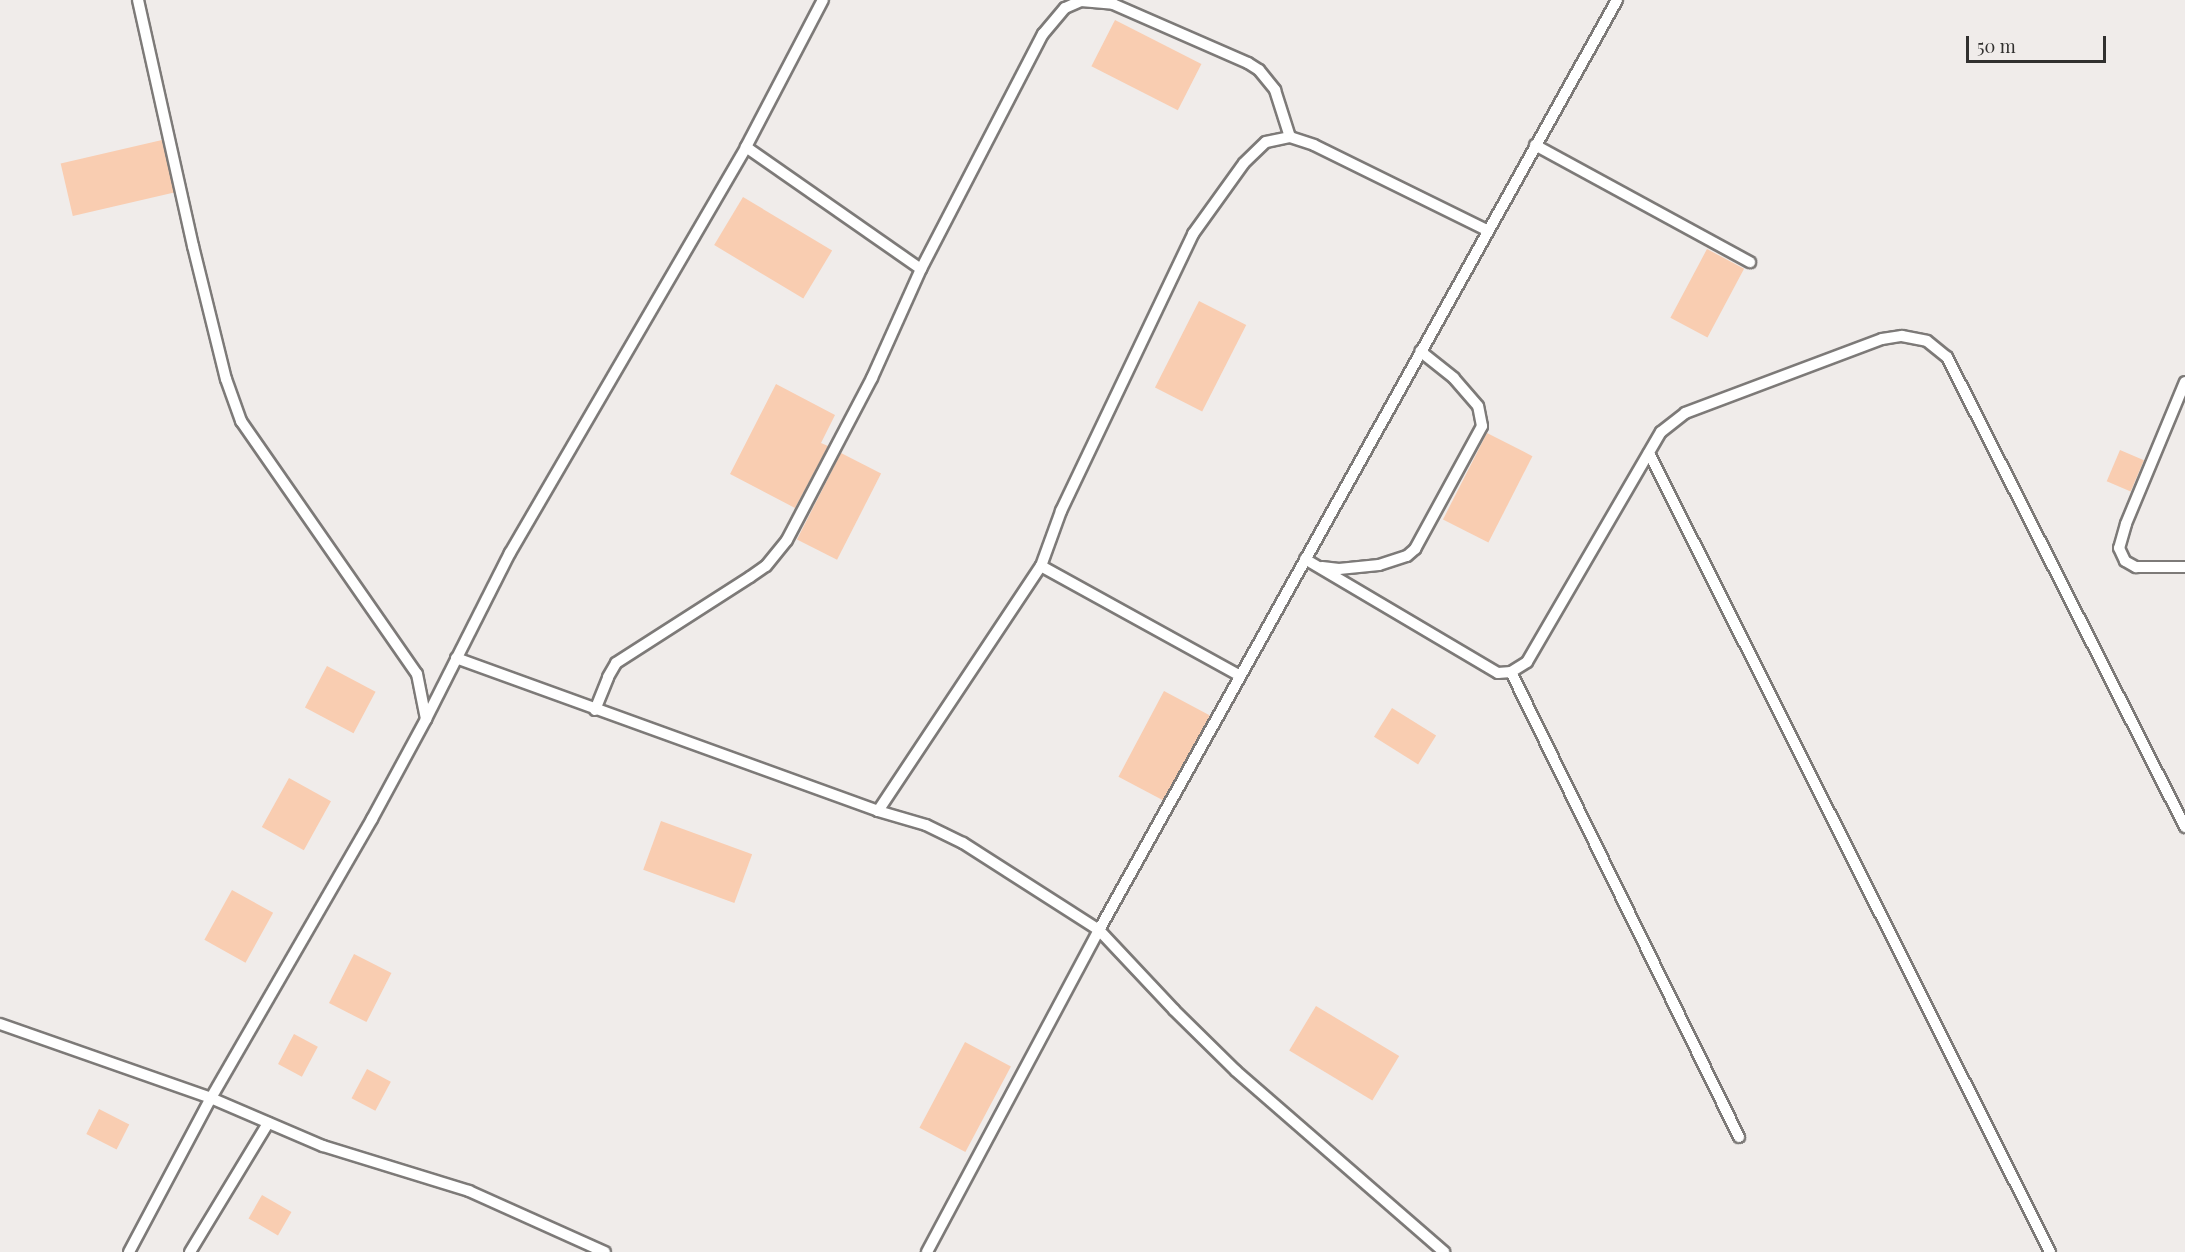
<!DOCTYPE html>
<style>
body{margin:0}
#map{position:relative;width:2185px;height:1252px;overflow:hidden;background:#f0ecea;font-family:"Playfair Display",serif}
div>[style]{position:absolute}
.building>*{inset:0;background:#f9cdb1;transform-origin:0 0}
.roads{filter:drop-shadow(2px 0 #7d7a78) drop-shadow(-2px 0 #7d7a78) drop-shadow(0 2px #7d7a78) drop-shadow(0 -2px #7d7a78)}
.lane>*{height:10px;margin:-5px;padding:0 5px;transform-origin:5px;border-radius:5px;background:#fff}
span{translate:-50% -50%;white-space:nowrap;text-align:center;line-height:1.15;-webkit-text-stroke:5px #f0ecea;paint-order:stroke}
.scale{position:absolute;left:1966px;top:36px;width:140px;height:27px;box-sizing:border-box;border:3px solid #31302f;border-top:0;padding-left:8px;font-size:18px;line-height:21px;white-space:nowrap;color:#31302f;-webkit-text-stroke:4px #f0ecea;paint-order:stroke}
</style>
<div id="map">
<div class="building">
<i style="left:1115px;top:20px;width:97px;height:52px;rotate:27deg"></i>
<i style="left:162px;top:140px;width:54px;height:104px;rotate:77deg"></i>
<i style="left:743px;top:197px;width:104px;height:56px;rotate:31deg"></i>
<i style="left:1707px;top:249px;width:42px;height:78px;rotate:28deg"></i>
<i style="left:1199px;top:301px;width:53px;height:97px;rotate:27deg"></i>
<i style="clip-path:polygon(776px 384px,835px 415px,821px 443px,828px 446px,795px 508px,730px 474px)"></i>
<i style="left:1487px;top:433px;width:51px;height:97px;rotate:27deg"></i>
<i style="left:2120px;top:450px;width:26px;height:34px;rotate:23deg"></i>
<i style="left:841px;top:453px;width:45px;height:97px;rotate:27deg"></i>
<i style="left:327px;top:666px;width:55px;height:47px;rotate:28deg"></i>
<i style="left:1164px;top:691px;width:52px;height:97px;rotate:28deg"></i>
<i style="left:1392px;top:708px;width:52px;height:34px;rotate:32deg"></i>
<i style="left:289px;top:778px;width:48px;height:56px;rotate:29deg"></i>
<i style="left:661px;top:821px;width:97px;height:52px;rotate:20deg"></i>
<i style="left:232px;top:890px;width:47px;height:57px;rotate:29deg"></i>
<i style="left:354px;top:954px;width:42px;height:55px;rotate:27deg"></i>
<i style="left:1316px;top:1006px;width:97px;height:52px;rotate:31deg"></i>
<i style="left:294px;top:1034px;width:27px;height:34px;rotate:28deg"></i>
<i style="left:965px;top:1042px;width:52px;height:97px;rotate:28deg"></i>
<i style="left:367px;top:1069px;width:27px;height:33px;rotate:28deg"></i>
<i style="left:99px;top:1109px;width:34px;height:28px;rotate:27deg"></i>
<i style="left:262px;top:1195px;width:34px;height:27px;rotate:30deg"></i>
</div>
<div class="roads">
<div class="lane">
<i style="left:138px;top:0;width:252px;rotate:77.4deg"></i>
<i style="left:193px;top:246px;width:137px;rotate:76.1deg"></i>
<i style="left:226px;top:379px;width:45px;rotate:70.3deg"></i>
<i style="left:241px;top:421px;width:308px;rotate:55.2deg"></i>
<i style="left:417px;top:674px;width:46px;rotate:78.7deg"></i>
<i style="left:1535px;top:145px;width:245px;rotate:28.6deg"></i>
<i style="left:746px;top:147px;width:213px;rotate:34.9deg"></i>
<i style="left:2185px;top:382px;width:154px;rotate:112.6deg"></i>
<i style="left:2126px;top:524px;width:25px;rotate:106deg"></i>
<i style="left:2119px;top:548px;width:14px;rotate:65deg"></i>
<i style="left:2125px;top:561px;width:13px;rotate:29deg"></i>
<i style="left:2136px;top:567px;width:49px"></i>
<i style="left:1649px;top:453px;width:894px;rotate:63.35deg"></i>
<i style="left:1305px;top:559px;width:224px;rotate:30.6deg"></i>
<i style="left:1498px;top:673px;width:13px;rotate:-4deg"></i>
<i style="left:1511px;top:672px;width:19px;rotate:-32deg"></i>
<i style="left:1527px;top:662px;width:266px;rotate:-59.8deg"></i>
<i style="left:1661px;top:432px;width:31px;rotate:-38deg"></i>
<i style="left:1685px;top:413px;width:210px;rotate:-20.6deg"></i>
<i style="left:1882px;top:339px;width:20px;rotate:-9deg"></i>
<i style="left:1902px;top:336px;width:25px;rotate:11deg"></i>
<i style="left:1927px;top:341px;width:26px;rotate:39deg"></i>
<i style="left:1947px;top:357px;width:527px;rotate:63.14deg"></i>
<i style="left:1041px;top:566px;width:227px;rotate:28.9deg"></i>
<i style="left:1322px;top:567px;width:17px;rotate:7deg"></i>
<i style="left:1339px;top:569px;width:40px;rotate:-5.7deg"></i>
<i style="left:1379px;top:565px;width:29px;rotate:-18deg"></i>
<i style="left:1407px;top:556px;width:11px;rotate:-41deg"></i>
<i style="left:1415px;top:549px;width:140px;rotate:-61.4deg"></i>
<i style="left:1482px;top:426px;width:20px;rotate:-101deg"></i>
<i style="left:1478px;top:406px;width:37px;rotate:-131deg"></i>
<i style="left:1454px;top:378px;width:43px;rotate:-141.5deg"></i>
<i style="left:456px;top:658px;width:449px;rotate:19.9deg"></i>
<i style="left:878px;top:811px;width:50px;rotate:16.3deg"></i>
<i style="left:926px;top:825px;width:41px;rotate:25.9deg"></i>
<i style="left:963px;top:843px;width:161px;rotate:32.6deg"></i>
<i style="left:1099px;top:930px;width:110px;rotate:46.8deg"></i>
<i style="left:1174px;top:1010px;width:87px;rotate:44.5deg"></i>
<i style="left:1236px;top:1071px;width:276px;rotate:41deg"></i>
<i style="left:1511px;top:672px;width:518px;rotate:63.88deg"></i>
<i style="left:595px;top:710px;width:35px;rotate:-68deg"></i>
<i style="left:608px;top:677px;width:16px;rotate:-60deg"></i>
<i style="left:616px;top:663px;width:159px;rotate:-32.7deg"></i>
<i style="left:750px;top:577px;width:19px;rotate:-35deg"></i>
<i style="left:766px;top:566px;width:33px;rotate:-51deg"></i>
<i style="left:787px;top:540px;width:183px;rotate:-62.3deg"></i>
<i style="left:872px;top:378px;width:120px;rotate:-65.8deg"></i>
<i style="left:921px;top:269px;width:265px;rotate:-62.6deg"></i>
<i style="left:1043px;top:34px;width:34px;rotate:-50deg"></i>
<i style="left:1065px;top:8px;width:17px;rotate:-24deg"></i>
<i style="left:1081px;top:1px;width:32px;rotate:5deg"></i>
<i style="left:1113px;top:4px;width:147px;rotate:23.6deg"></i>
<i style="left:1248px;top:63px;width:13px;rotate:32deg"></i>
<i style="left:1259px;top:70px;width:26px;rotate:51deg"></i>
<i style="left:1275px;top:90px;width:49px;rotate:72.3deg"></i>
<i style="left:878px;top:811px;width:294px;rotate:-56.4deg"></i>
<i style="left:1041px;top:566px;width:59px;rotate:-70deg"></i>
<i style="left:1061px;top:511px;width:307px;rotate:-64.5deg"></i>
<i style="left:1193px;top:234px;width:87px;rotate:-54.3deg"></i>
<i style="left:1244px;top:163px;width:30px;rotate:-44deg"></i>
<i style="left:1266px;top:142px;width:25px;rotate:-12deg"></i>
<i style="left:1290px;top:137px;width:25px;rotate:18deg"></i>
<i style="left:1314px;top:145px;width:193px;rotate:26.2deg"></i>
<i style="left:0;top:1024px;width:224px;rotate:19.3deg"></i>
<i style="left:211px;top:1098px;width:122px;rotate:23.2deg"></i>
<i style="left:323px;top:1146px;width:153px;rotate:17.1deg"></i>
<i style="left:469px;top:1191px;width:149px;rotate:24.2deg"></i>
<i style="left:129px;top:1252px;width:174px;rotate:-62deg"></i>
<i style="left:211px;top:1098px;width:322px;rotate:-60deg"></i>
<i style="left:372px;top:819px;width:114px;rotate:-61.6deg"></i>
<i style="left:426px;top:719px;width:186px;rotate:-63.2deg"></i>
<i style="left:510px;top:553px;width:470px;rotate:-59.8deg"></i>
<i style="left:746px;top:147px;width:166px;rotate:-62.4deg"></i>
<i style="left:190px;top:1252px;width:151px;rotate:-58.8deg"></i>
<i style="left:927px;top:1252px;width:365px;rotate:-61.9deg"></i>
<i style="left:1099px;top:930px;width:1065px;rotate:-60.88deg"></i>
</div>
</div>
<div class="scale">50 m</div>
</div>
